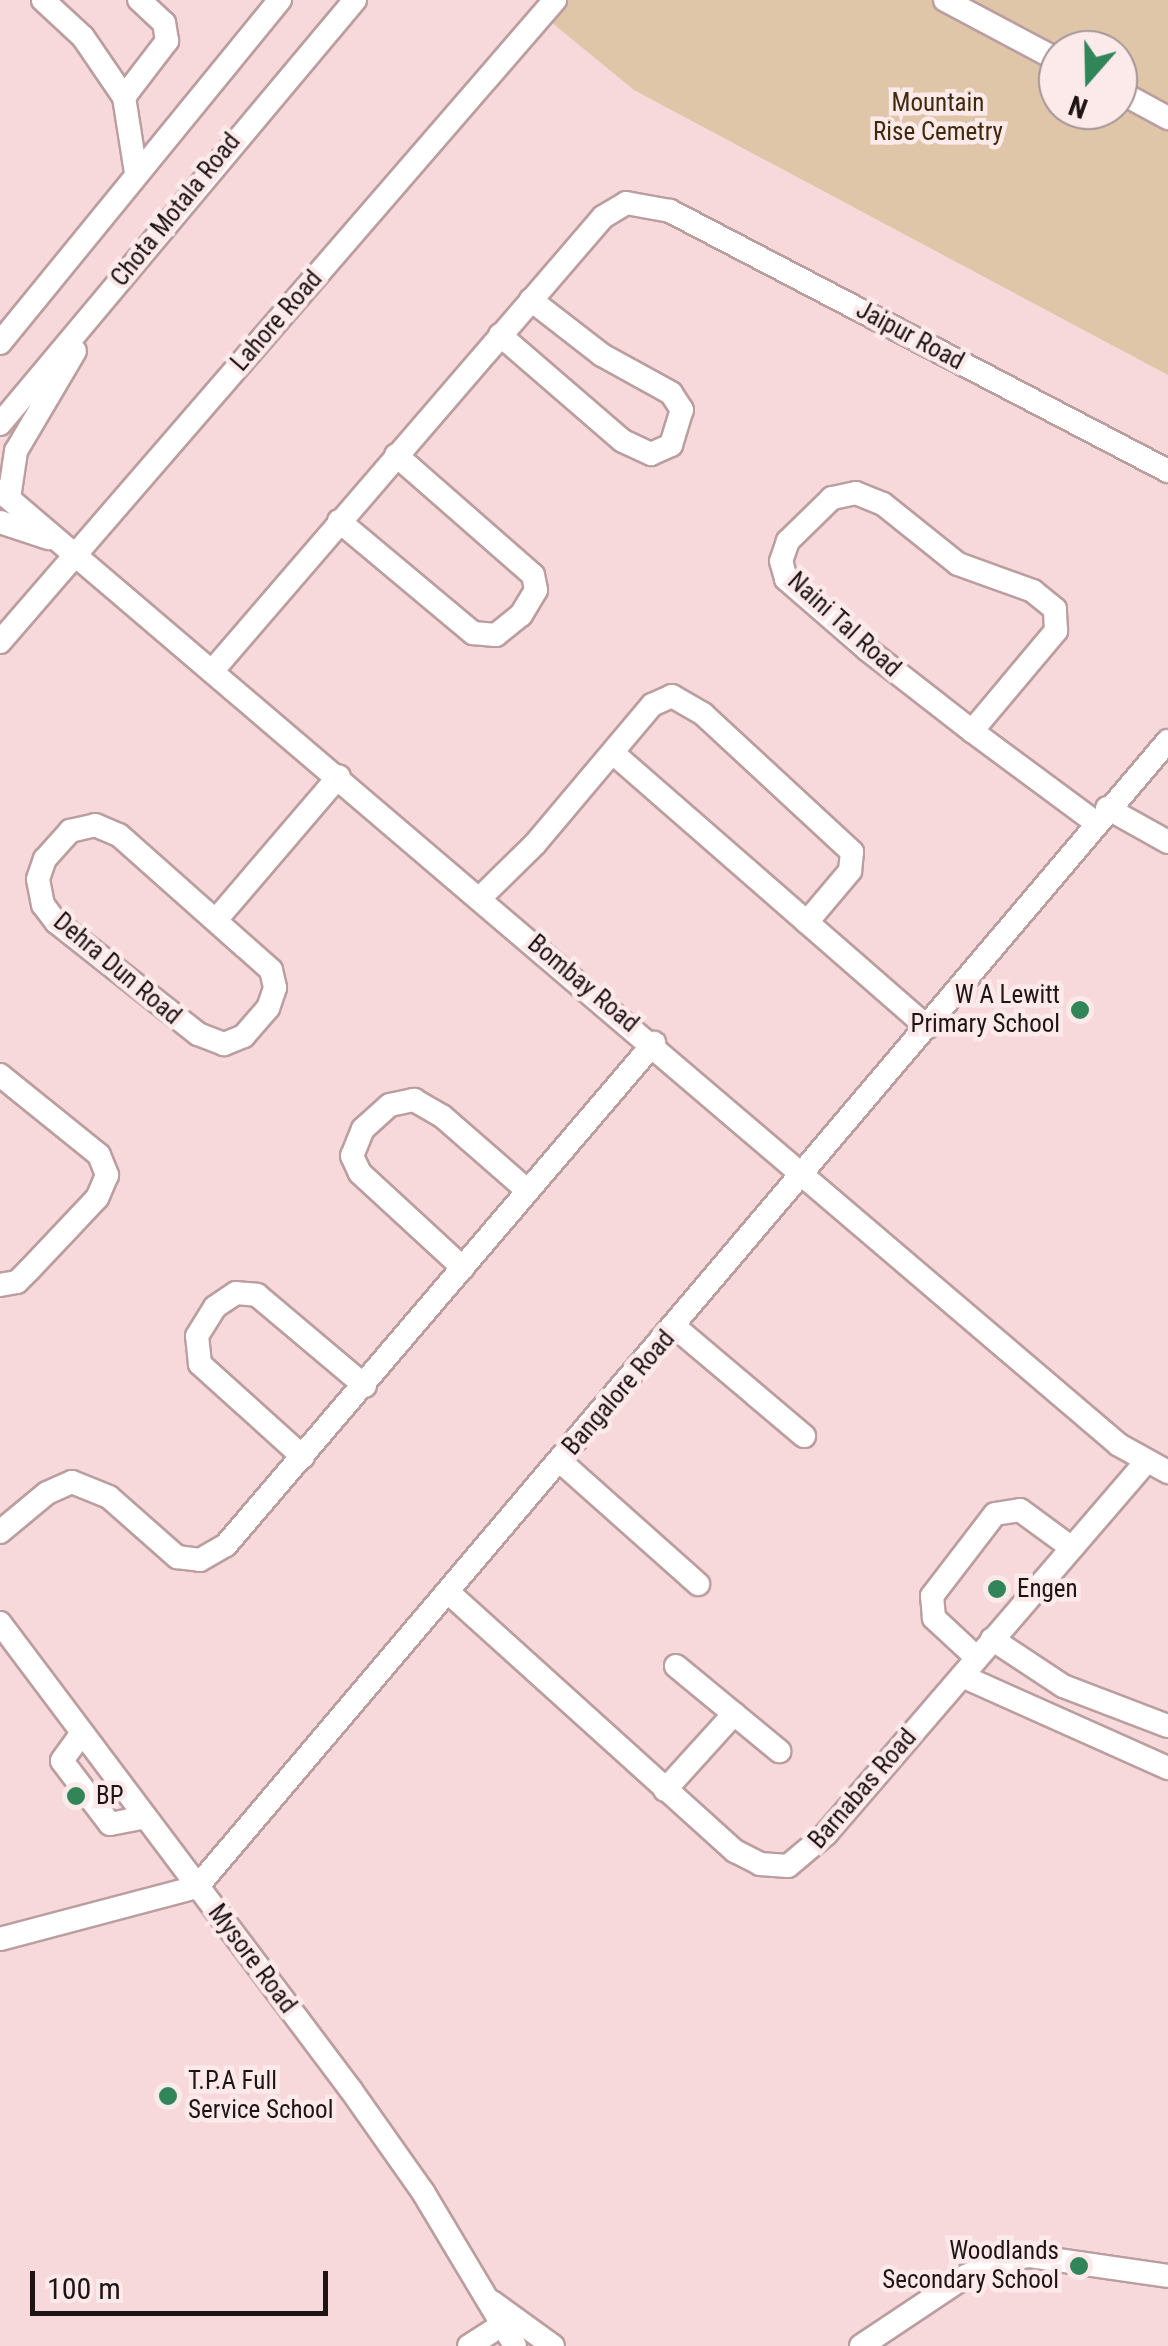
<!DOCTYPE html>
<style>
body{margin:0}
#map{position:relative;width:1168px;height:2346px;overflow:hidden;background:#f8d9db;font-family:"Roboto Condensed",sans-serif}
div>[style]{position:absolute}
.green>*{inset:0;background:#e0c6a8}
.roads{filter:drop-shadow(2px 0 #bb9ea0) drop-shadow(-2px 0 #bb9ea0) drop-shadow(0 2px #bb9ea0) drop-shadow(0 -2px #bb9ea0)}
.minor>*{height:22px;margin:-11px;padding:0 11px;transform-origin:11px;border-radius:11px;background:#fff}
.dots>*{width:28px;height:28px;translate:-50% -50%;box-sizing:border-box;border:5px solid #fceaeb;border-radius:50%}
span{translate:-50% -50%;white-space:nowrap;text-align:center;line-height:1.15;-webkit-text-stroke:9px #fceaeb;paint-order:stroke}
.park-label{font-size:25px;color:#402a0b}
.street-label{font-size:25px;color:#1f1415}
.poi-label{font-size:25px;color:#1f1415}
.right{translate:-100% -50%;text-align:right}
.left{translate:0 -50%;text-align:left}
.north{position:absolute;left:1038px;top:30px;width:100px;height:100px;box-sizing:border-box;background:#fceaeb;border:2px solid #a49495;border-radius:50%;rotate:200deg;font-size:28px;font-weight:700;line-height:40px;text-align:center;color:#1f1415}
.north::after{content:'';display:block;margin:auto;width:35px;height:45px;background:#318558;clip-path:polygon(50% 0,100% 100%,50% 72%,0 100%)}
.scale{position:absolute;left:30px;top:2271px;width:298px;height:45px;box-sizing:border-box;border:5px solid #1f1415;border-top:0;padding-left:12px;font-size:30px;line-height:35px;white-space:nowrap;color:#1f1415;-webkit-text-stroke:8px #fceaeb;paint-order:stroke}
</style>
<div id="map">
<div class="green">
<i style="clip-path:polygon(evenodd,562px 0,1168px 0,1168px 375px,634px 90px,546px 18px,562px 0,1058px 50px,1118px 50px,1118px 110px,1058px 110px,1058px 50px)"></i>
</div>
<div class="roads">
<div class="minor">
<i style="left:43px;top:0;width:54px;rotate:42.8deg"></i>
<i style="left:83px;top:37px;width:73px;rotate:55.7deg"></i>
<i style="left:124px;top:97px;width:77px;rotate:81deg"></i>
<i style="left:945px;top:0;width:128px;rotate:28deg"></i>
<i style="left:1118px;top:91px;width:57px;rotate:28.4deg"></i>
<i style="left:124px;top:97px;width:71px;rotate:-52.5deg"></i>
<i style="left:167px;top:41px;width:18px;rotate:-99deg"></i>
<i style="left:164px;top:23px;width:34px;rotate:-137deg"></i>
<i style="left:500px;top:335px;width:162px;rotate:40.8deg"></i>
<i style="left:623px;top:441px;width:31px;rotate:25deg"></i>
<i style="left:651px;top:454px;width:22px;rotate:-24deg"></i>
<i style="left:671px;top:445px;width:37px;rotate:-73deg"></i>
<i style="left:682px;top:410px;width:20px;rotate:-123deg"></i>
<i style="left:671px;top:393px;width:79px;rotate:-151.2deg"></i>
<i style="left:602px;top:355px;width:90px;rotate:-142.2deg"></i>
<i style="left:0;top:343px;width:443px;rotate:-50.8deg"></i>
<i style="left:0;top:424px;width:553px;rotate:-50.06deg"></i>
<i style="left:0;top:491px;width:1470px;rotate:40.45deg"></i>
<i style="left:1119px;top:1445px;width:56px;rotate:28.9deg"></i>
<i style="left:9px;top:498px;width:48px;rotate:-81.5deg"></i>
<i style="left:16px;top:451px;width:116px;rotate:-59.5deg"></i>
<i style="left:339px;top:521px;width:175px;rotate:39.9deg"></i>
<i style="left:473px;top:633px;width:23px;rotate:5deg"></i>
<i style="left:496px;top:635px;width:32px;rotate:-39deg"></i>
<i style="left:521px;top:615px;width:29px;rotate:-59deg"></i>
<i style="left:536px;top:590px;width:15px;rotate:-101deg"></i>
<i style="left:533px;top:575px;width:182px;rotate:-138.8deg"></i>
<i style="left:0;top:522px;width:51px;rotate:18.4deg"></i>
<i style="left:0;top:642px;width:849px;rotate:-49.16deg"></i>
<i style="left:214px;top:669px;width:596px;rotate:-49.28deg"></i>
<i style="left:603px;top:217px;width:27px;rotate:-31deg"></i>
<i style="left:626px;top:203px;width:45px;rotate:10.3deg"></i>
<i style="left:670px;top:211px;width:562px;rotate:27.57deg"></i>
<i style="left:972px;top:731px;width:131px;rotate:-50deg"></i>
<i style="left:1056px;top:631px;width:22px;rotate:-93deg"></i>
<i style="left:1055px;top:609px;width:28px;rotate:-141deg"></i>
<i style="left:1033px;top:591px;width:80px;rotate:-160.2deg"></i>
<i style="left:958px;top:564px;width:96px;rotate:-141.3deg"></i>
<i style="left:883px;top:504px;width:29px;rotate:-158deg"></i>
<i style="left:856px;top:493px;width:25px;rotate:168deg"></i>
<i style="left:832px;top:498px;width:62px;rotate:135.7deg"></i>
<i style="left:788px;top:541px;width:21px;rotate:109deg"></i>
<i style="left:781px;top:561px;width:19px;rotate:74deg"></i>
<i style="left:786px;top:579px;width:108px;rotate:40.9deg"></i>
<i style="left:868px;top:650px;width:132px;rotate:37.9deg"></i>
<i style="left:972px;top:731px;width:153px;rotate:36.5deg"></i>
<i style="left:613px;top:753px;width:417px;rotate:41.1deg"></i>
<i style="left:1107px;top:808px;width:70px;rotate:29.1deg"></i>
<i style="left:95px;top:825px;width:26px;rotate:23deg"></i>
<i style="left:119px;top:835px;width:203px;rotate:41.6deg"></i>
<i style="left:271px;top:970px;width:18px;rotate:77deg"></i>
<i style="left:275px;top:988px;width:21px;rotate:109deg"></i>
<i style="left:268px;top:1008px;width:37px;rotate:131deg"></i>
<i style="left:244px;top:1036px;width:22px;rotate:158deg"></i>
<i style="left:224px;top:1044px;width:28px;rotate:-159deg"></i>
<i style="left:198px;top:1034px;width:181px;rotate:-141.7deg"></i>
<i style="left:56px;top:922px;width:21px;rotate:-127deg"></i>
<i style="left:43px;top:905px;width:26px;rotate:-101deg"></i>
<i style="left:38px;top:879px;width:21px;rotate:-71deg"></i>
<i style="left:45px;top:859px;width:38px;rotate:-48deg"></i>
<i style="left:70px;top:831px;width:26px;rotate:-13deg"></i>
<i style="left:480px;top:898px;width:77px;rotate:-44.5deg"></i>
<i style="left:535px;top:844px;width:182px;rotate:-49.9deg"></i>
<i style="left:652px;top:705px;width:22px;rotate:-24deg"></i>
<i style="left:672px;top:696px;width:36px;rotate:30deg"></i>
<i style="left:703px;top:714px;width:203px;rotate:42.8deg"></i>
<i style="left:852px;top:852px;width:19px;rotate:96deg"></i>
<i style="left:850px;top:871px;width:67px;rotate:130.1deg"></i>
<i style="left:216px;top:920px;width:189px;rotate:-49.5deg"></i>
<i style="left:0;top:1075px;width:127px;rotate:38.9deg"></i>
<i style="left:99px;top:1155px;width:22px;rotate:68deg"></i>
<i style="left:107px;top:1175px;width:25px;rotate:113deg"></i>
<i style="left:97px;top:1198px;width:98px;rotate:133.3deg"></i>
<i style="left:30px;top:1269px;width:18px;rotate:135deg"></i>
<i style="left:17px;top:1282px;width:17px;rotate:170deg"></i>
<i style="left:463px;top:1268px;width:140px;rotate:-137.3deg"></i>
<i style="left:360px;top:1173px;width:19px;rotate:-115deg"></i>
<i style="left:352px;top:1156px;width:29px;rotate:-68deg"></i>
<i style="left:363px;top:1129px;width:36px;rotate:-42deg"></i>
<i style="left:390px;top:1105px;width:25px;rotate:-12deg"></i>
<i style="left:414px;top:1100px;width:32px;rotate:30deg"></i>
<i style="left:442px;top:1116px;width:114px;rotate:41.1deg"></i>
<i style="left:675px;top:1327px;width:169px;rotate:40.2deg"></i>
<i style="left:303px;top:1457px;width:139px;rotate:-137.9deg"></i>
<i style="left:200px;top:1364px;width:28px;rotate:-96deg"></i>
<i style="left:197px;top:1336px;width:34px;rotate:-58deg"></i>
<i style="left:215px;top:1307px;width:25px;rotate:-34deg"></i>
<i style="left:236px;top:1293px;width:21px;rotate:5deg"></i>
<i style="left:257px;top:1295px;width:141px;rotate:40.1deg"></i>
<i style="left:560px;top:1461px;width:185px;rotate:41.7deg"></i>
<i style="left:0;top:1532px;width:61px;rotate:-39.7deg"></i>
<i style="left:47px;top:1493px;width:27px;rotate:-24deg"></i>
<i style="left:72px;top:1482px;width:40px;rotate:22deg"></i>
<i style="left:109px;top:1497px;width:91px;rotate:41.4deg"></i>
<i style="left:177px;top:1557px;width:23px;rotate:7deg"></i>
<i style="left:200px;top:1560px;width:30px;rotate:-30deg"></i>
<i style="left:226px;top:1545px;width:660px;rotate:-49.55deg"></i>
<i style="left:448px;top:1592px;width:387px;rotate:42.1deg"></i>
<i style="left:735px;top:1851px;width:28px;rotate:27deg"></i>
<i style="left:760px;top:1864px;width:28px;rotate:4deg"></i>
<i style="left:788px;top:1866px;width:50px;rotate:-40.1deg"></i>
<i style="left:826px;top:1834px;width:489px;rotate:-49.3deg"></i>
<i style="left:0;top:1623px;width:584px;rotate:53.07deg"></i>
<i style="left:351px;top:2090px;width:125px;rotate:54.8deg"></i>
<i style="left:423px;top:2192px;width:179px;rotate:59.1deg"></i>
<i style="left:992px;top:1639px;width:85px;rotate:33.5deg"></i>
<i style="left:1063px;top:1686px;width:112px;rotate:20.9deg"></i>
<i style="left:977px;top:1658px;width:59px;rotate:-137.1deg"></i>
<i style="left:934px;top:1618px;width:22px;rotate:-95deg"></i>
<i style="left:932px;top:1596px;width:103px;rotate:-52.5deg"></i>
<i style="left:995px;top:1514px;width:25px;rotate:-9deg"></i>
<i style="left:1020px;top:1510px;width:64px;rotate:36.2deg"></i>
<i style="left:676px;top:1666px;width:134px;rotate:39.5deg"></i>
<i style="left:962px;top:1676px;width:226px;rotate:24.1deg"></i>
<i style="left:82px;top:1733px;width:34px;rotate:126deg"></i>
<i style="left:62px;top:1761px;width:79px;rotate:52.7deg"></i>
<i style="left:110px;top:1824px;width:36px;rotate:-11deg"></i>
<i style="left:665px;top:1790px;width:103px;rotate:-47.8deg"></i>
<i style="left:0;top:1939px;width:204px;rotate:-14.8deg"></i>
<i style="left:197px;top:1887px;width:1502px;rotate:-49.73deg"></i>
<i style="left:492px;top:2302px;width:75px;rotate:35.8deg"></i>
<i style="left:469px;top:2346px;width:46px;rotate:-32.7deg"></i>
<i style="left:861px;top:2346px;width:126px;rotate:-33.7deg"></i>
<i style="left:966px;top:2276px;width:41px;rotate:-22.8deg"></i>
<i style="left:1004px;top:2260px;width:26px;rotate:-9deg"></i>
<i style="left:1030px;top:2256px;width:139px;rotate:8.2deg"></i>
</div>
</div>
<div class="dots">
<i style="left:1080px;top:1010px;background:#318558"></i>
<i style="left:997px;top:1589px;background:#318558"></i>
<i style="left:76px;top:1796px;background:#318558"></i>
<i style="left:168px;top:2096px;background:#318558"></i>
<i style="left:1079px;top:2266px;background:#318558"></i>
</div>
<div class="park-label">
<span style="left:938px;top:118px">Mountain<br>Rise Cemetry</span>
</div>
<div class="street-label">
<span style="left:176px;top:210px;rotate:-51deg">Chota Motala Road</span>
<span style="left:277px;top:321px;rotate:-49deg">Lahore Road</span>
<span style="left:910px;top:336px;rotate:28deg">Jaipur Road</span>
<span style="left:844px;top:625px;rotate:42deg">Naini Tal Road</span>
<span style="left:117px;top:969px;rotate:40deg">Dehra Dun Road</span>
<span style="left:583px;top:984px;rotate:40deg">Bombay Road</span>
<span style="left:619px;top:1393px;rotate:-49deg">Bangalore Road</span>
<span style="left:863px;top:1789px;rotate:-49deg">Barnabas Road</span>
<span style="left:252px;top:1959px;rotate:53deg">Mysore Road</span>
</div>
<div class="poi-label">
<span class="right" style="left:1060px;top:1010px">W A Lewitt<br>Primary School</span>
<span class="left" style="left:1017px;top:1589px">Engen</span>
<span class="left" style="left:96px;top:1796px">BP</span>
<span class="left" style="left:188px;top:2096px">T.P.A Full<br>Service School</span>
<span class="right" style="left:1059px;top:2266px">Woodlands<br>Secondary School</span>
</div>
<div class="north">N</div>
<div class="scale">100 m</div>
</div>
